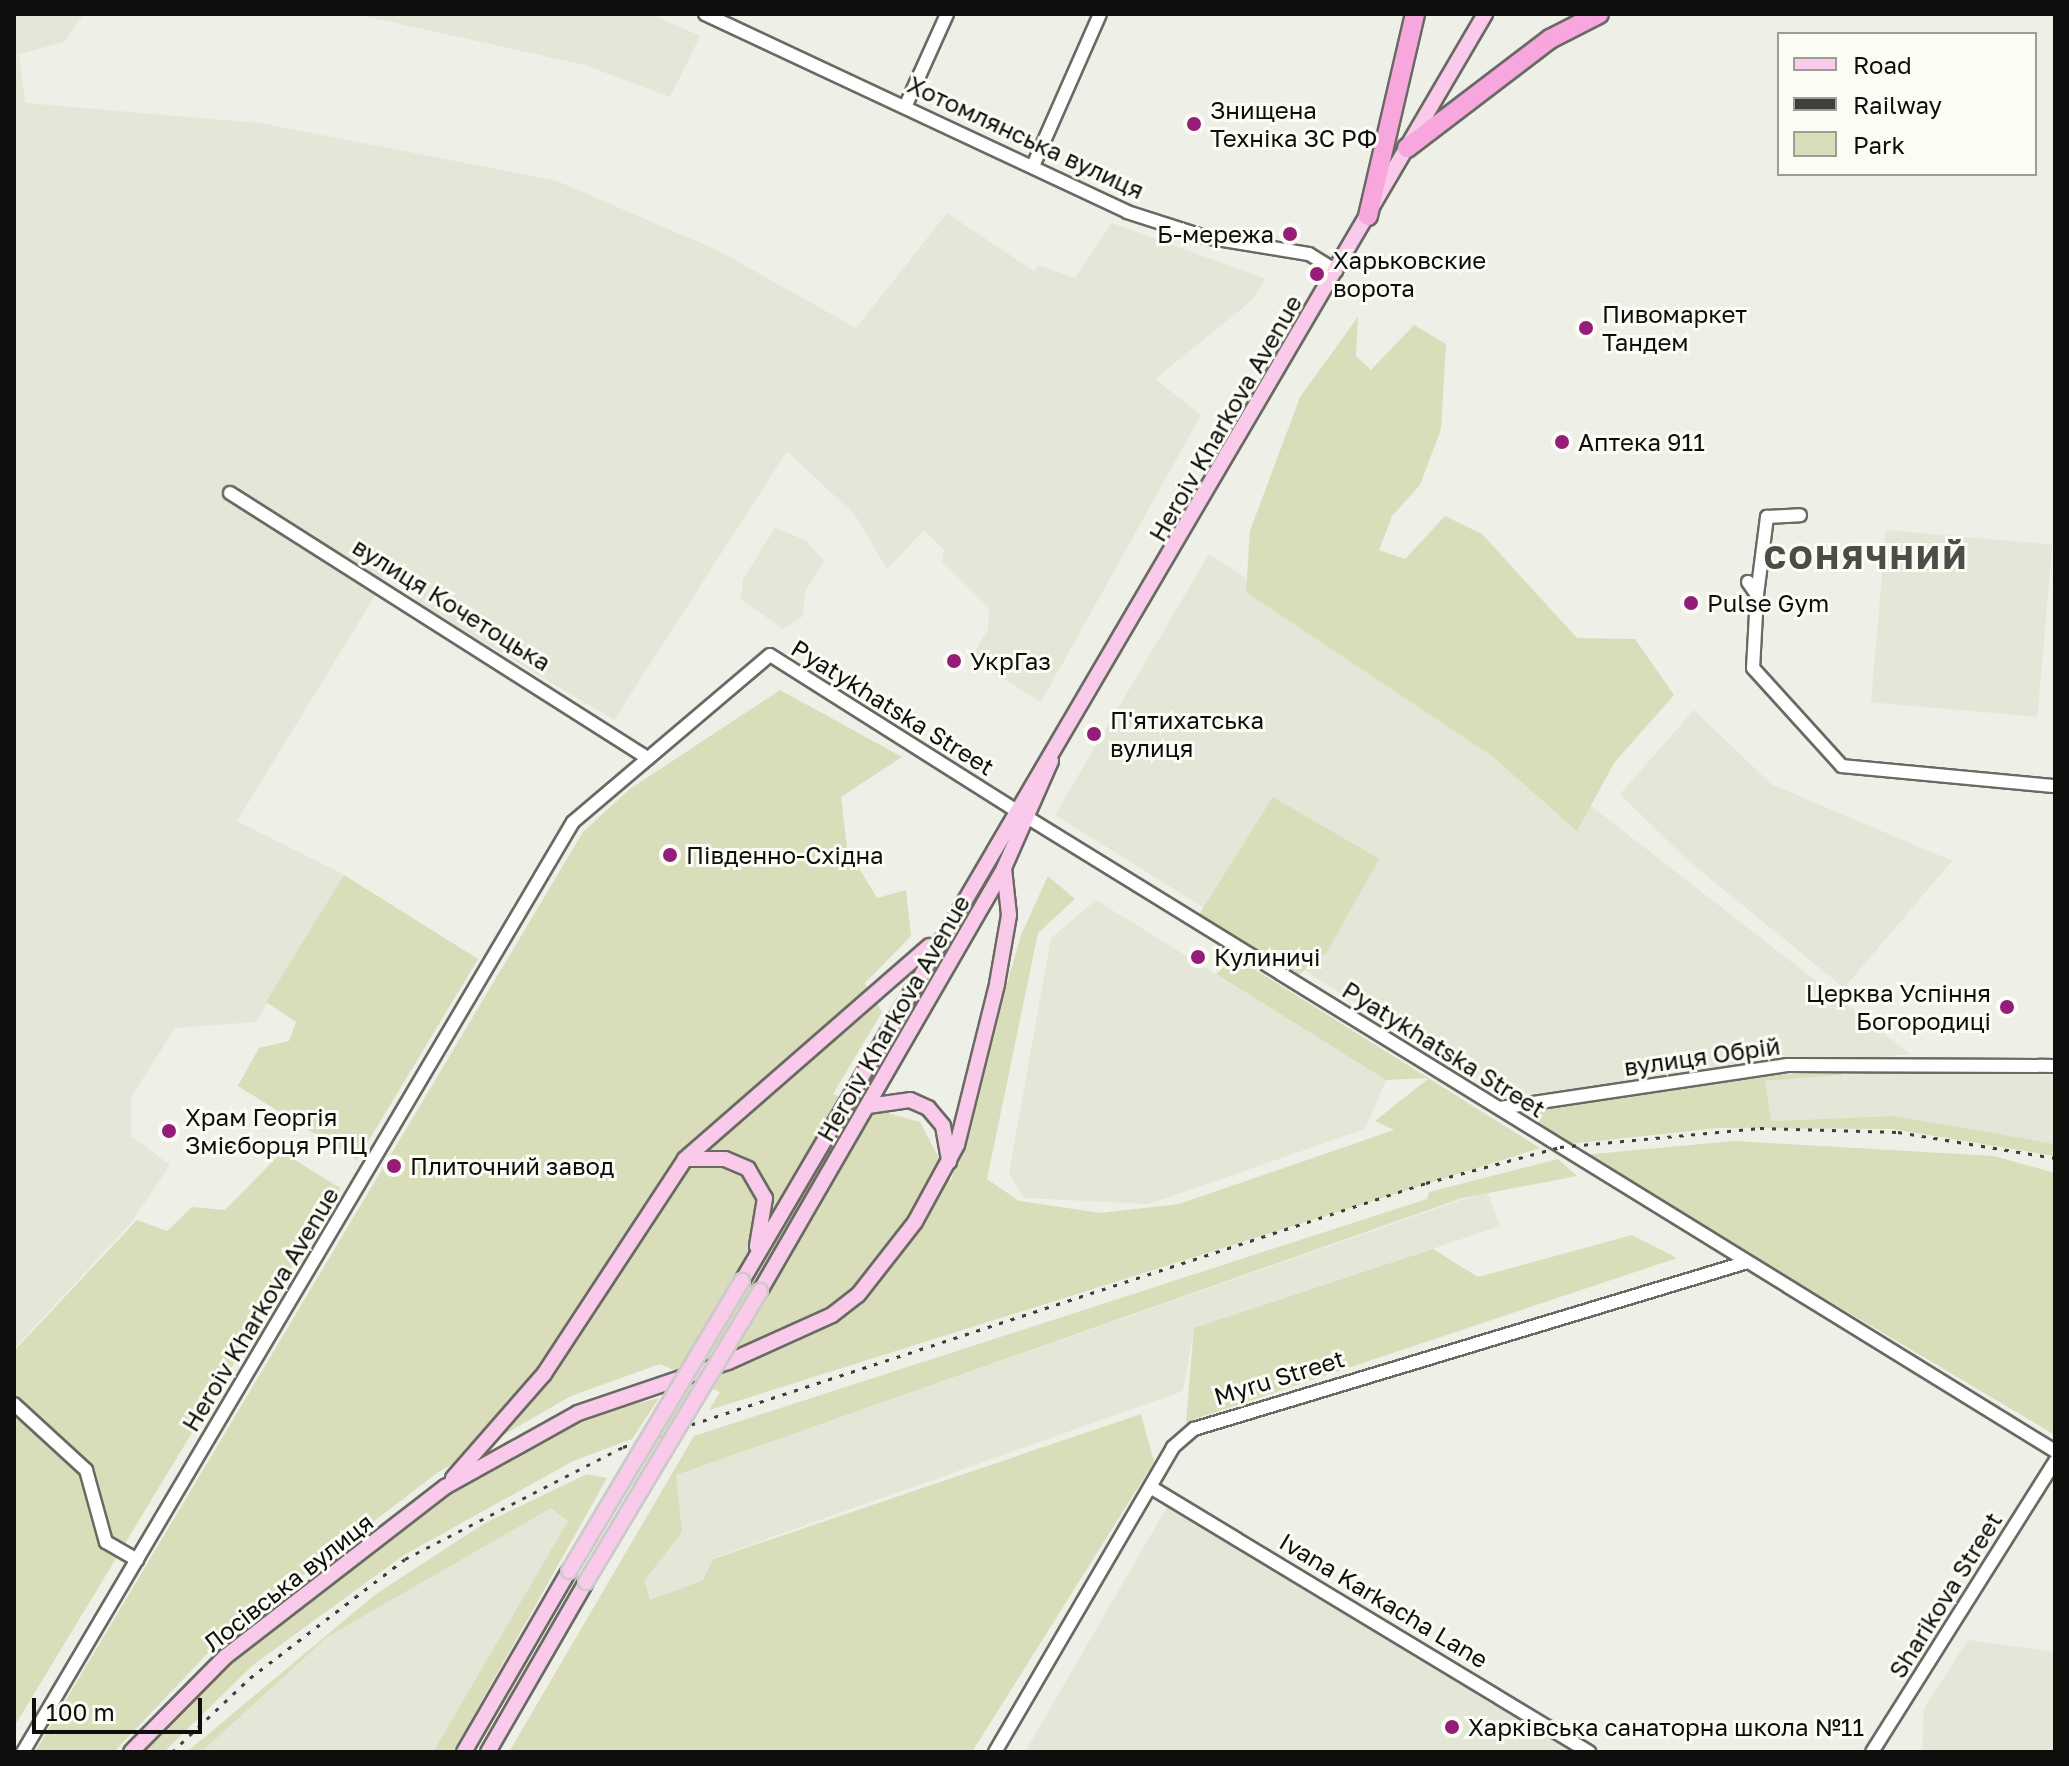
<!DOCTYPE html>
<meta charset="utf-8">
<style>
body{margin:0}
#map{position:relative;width:2069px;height:1766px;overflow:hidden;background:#eeefe7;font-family:"Golos Text",sans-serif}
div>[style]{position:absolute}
.built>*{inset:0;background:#e4e6d7;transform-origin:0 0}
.green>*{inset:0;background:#d9ddba}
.roads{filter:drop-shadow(2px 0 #696a63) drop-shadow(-2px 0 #696a63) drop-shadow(0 2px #696a63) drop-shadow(0 -2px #696a63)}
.minor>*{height:12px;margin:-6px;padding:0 6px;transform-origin:6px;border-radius:6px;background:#fff}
.major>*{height:14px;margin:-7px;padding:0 7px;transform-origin:7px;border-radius:7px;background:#facaeb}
.highway>*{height:18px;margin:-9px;padding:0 9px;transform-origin:9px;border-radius:9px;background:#f7a7dd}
.rail>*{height:3px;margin-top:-1.5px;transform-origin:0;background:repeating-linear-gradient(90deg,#3e3f3b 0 4px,transparent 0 12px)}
.bridges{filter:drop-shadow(2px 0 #cacaca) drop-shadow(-2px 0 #cacaca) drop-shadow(0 2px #cacaca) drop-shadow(0 -2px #cacaca)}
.major-bridge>*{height:14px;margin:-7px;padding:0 7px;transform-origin:7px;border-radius:7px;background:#facaeb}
.dots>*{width:22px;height:22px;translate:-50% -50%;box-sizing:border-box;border:4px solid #fbfcf4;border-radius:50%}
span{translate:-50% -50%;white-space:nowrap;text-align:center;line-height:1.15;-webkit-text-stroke:6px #fbfcf4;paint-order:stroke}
.poi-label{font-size:24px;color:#0e0f0c}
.left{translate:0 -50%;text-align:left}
.right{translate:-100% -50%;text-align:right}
.street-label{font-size:24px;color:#0e0f0c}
.district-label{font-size:32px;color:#4c4d46;font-weight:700;letter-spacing:2px}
.frame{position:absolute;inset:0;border:16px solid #0e0f0c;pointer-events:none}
.legend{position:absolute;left:1777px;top:32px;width:260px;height:144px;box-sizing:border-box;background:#fbfcf4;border:2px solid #9c9d97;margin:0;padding:10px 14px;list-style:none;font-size:24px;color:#0e0f0c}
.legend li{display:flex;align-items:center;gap:16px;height:40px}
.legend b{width:40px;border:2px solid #9c9d97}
.scale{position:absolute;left:32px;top:1698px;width:170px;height:36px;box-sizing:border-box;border:4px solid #0e0f0c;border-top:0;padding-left:10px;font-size:24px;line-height:28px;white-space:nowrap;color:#0e0f0c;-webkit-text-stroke:6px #fbfcf4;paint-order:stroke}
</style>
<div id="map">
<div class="built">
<i style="clip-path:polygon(14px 14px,84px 14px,64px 42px,19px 54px,25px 103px,260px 123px,557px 181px,719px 251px,856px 328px,947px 213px,1034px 271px,1039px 265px,1075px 278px,1112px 223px,1266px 279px,1251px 301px,1155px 379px,1201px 415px,1041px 702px,971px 658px,988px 629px,989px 608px,942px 561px,944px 550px,924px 530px,887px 569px,855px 515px,787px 451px,614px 720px,414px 601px,424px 578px,395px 563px,237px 821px,344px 875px,256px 1022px,175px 1028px,131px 1097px,131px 1136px,170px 1165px,130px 1224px,14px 1349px)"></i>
<i style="clip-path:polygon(355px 14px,651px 14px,700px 36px,670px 97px,585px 65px)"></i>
<i style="clip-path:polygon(775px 528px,805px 540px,824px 561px,806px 590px,802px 617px,783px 629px,741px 599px,743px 579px)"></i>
<i style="left:1886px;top:530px;width:167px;height:173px;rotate:5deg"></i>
<i style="clip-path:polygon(1209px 554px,1568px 788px,1910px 1054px,1506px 1096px,1055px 815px)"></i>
<i style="clip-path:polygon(1694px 710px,1771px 784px,1952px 861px,1844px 988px,1685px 858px,1620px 794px)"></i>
<i style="clip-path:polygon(1096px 900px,1386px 1080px,1365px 1129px,1149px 1204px,1024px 1198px,1009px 1173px,1051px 938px)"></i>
<i style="clip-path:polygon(1889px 1071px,2055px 1075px,2055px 1144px,1894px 1116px,1771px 1121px,1765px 1081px)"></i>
<i style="clip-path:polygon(1487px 1191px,1500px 1226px,1194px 1330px,1183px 1391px,713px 1558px,703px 1580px,649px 1600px,643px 1581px,682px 1532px,675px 1475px)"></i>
<i style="clip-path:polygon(1167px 1507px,1573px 1752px,1025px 1752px)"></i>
<i style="clip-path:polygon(550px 1508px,569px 1520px,433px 1752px,192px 1752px,370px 1601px)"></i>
<i style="clip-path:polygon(1968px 1640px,2055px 1652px,2055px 1752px,1922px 1752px,1924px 1708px)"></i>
</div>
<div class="green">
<i style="clip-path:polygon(1358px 317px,1356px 356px,1371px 370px,1414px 325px,1446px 344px,1441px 429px,1420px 485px,1392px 516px,1379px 550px,1405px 559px,1445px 516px,1482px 534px,1577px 638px,1635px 639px,1674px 695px,1614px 763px,1577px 831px,1492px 756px,1246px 592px,1250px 531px,1300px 397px)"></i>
<i style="clip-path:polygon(780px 690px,902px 757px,841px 797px,847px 848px,877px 898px,906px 890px,911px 936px,865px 983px,882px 1012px,833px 1094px,853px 1103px,1006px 851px,859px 1105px,920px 1122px,951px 1181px,1021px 935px,1048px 876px,1075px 899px,1038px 933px,987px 1179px,1019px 1201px,1101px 1213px,1179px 1204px,1394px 1130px,1375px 1121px,1429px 1078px,1386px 1080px,1216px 974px,1235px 957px,1540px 1148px,709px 1410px,720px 1392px,698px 1382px,478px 1752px,694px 1379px,660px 1364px,571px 1396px,437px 1473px,224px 1636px,114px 1752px,35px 1752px,583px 832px,630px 789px)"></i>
<i style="clip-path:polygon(1273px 797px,1379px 859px,1327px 952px,1296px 977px,1195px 921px)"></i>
<i style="clip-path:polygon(344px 875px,478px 959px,357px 1160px,238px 1086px,259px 1048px,289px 1041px,296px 1022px,266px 1002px)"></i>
<i style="clip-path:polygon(1844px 1067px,1842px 1075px,1765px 1081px,1771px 1121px,1894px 1116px,2055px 1144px,2055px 1156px,1892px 1129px,1719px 1128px,1569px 1144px,1536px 1122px,1541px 1108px,1553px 1103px)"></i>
<i style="clip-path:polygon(1734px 1141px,1994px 1156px,2055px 1173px,2055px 1435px,1583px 1155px)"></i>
<i style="clip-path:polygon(282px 1152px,340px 1188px,14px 1727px,14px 1351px,137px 1220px,167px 1231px,192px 1207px,225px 1210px)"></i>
<i style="clip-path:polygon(1558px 1159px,1577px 1176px,1462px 1198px,676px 1475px,682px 1532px,644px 1581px,650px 1600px,703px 1580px,713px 1559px,1141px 1414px,1154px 1462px,972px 1752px,509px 1752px,694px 1436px,1427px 1199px,1429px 1192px)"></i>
<i style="clip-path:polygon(1632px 1235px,1677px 1258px,1186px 1422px,1194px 1328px,1433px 1249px,1478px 1277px)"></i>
<i style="clip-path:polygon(659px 1398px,632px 1439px,573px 1461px,404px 1555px,253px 1665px,164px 1752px,134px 1752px,207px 1679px,419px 1510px,576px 1418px)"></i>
<i style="clip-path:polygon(587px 1474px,607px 1478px,453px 1752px,433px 1752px,568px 1521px,551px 1508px,327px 1637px,201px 1752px,187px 1752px,376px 1594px,485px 1523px)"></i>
</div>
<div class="roads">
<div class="minor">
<i style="left:705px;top:14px;width:466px;rotate:25.1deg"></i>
<i style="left:1127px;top:212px;width:82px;rotate:17.8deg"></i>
<i style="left:1205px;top:237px;width:105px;rotate:9.3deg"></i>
<i style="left:1309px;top:254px;width:32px;rotate:32deg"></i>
<i style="left:906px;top:105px;width:100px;rotate:-65.7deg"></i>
<i style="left:1033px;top:166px;width:166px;rotate:-66.2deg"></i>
<i style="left:230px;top:493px;width:495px;rotate:32.4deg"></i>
<i style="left:1748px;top:582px;width:16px;rotate:55deg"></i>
<i style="left:1757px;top:595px;width:73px;rotate:93.1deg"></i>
<i style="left:1753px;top:668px;width:132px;rotate:47.8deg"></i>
<i style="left:1842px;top:766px;width:214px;rotate:5.4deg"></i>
<i style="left:1757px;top:595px;width:79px;rotate:-82.7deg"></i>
<i style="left:1767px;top:517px;width:33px;rotate:-3deg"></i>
<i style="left:1030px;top:819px;width:1204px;rotate:31.66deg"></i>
<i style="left:1500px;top:1108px;width:290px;rotate:-8.5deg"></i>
<i style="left:1787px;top:1065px;width:268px;rotate:0.2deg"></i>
<i style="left:14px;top:1404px;width:98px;rotate:42.5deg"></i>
<i style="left:86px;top:1470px;width:75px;rotate:74.5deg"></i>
<i style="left:106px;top:1542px;width:36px;rotate:30deg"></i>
<i style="left:1152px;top:1488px;width:511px;rotate:31.14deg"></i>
<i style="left:23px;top:1752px;width:1080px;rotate:-59.4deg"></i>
<i style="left:573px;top:822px;width:258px;rotate:-40.3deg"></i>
<i style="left:770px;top:655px;width:289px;rotate:32.3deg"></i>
<i style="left:995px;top:1752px;width:353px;rotate:-59.7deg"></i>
<i style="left:1173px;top:1447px;width:28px;rotate:-41deg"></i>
<i style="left:1194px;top:1429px;width:575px;rotate:-16.79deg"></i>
<i style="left:1872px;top:1752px;width:344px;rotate:-57.8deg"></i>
</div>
<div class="major">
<i style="left:868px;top:1106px;width:42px;rotate:-8.1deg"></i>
<i style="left:910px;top:1100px;width:20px;rotate:24deg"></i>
<i style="left:928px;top:1108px;width:23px;rotate:50deg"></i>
<i style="left:943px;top:1126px;width:36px;rotate:80deg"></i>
<i style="left:686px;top:1159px;width:39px"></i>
<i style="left:725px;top:1159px;width:25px;rotate:23deg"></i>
<i style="left:748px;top:1169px;width:34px;rotate:60deg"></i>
<i style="left:765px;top:1198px;width:49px;rotate:99.5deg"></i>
<i style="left:742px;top:1281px;width:1469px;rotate:-59.61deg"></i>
<i style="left:760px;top:1291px;width:488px;rotate:-60deg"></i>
<i style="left:1004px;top:868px;width:117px;rotate:-66.3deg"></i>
<i style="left:453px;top:1478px;width:138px;rotate:-48.8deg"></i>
<i style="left:544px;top:1374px;width:257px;rotate:-56.7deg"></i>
<i style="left:685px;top:1159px;width:324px;rotate:-41.1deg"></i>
<i style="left:131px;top:1752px;width:134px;rotate:-45.3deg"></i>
<i style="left:225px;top:1657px;width:278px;rotate:-37.7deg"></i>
<i style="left:445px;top:1487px;width:152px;rotate:-29.1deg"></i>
<i style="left:578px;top:1413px;width:158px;rotate:-18.8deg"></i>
<i style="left:728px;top:1362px;width:114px;rotate:-24.3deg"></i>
<i style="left:832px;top:1315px;width:33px;rotate:-38deg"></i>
<i style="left:858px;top:1295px;width:93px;rotate:-52deg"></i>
<i style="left:915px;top:1222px;width:88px;rotate:-61.4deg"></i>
<i style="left:957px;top:1145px;width:166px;rotate:-76deg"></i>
<i style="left:997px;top:984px;width:70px;rotate:-80.1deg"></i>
<i style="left:1009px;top:915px;width:47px;rotate:-96.1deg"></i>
<i style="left:464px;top:1752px;width:209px;rotate:-59.9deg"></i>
<i style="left:488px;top:1752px;width:196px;rotate:-60deg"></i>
</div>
<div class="highway">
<i style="left:1407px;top:148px;width:180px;rotate:-37.3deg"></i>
<i style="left:1550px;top:39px;width:55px;rotate:-27deg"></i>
<i style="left:1368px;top:216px;width:207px;rotate:-76.9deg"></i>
</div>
</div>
<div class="rail">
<i style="left:172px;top:1752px;width:108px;rotate:-43.5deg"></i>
<i style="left:250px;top:1678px;width:195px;rotate:-37.5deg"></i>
<i style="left:405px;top:1559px;width:245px;rotate:-27.2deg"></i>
<i style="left:623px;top:1447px;width:845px;rotate:-18.2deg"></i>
<i style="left:1426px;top:1183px;width:139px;rotate:-15deg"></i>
<i style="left:1560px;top:1147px;width:201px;rotate:-5.4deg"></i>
<i style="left:1760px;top:1128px;width:138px;rotate:1.7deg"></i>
<i style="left:1898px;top:1132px;width:159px;rotate:9.4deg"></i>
</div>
<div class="bridges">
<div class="major-bridge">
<i style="left:569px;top:1571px;width:338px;rotate:-59.2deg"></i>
<i style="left:586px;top:1582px;width:339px;rotate:-59.1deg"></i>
</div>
</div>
<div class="dots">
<i style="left:1194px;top:124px;background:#941d79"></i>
<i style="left:1290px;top:234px;background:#941d79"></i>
<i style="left:1317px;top:274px;background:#941d79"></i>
<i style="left:1586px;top:328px;background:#941d79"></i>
<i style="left:1562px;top:442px;background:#941d79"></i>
<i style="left:1691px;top:603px;background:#941d79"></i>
<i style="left:954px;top:661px;background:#941d79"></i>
<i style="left:1094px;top:734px;background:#941d79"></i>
<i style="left:670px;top:855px;background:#941d79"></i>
<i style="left:1198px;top:957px;background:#941d79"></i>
<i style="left:2007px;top:1007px;background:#941d79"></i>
<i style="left:169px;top:1131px;background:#941d79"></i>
<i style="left:394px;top:1166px;background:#941d79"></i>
<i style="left:1452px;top:1727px;background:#941d79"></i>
</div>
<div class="poi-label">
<span class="left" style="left:1210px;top:124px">Знищена<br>Техніка ЗС РФ</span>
<span class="right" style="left:1274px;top:234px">Б-мережа</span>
<span class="left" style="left:1333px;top:274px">Харьковские<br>ворота</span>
<span class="left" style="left:1602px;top:328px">Пивомаркет<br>Тандем</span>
<span class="left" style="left:1578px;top:442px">Аптека 911</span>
<span class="left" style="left:1707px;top:603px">Pulse Gym</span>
<span class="left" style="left:970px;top:661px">УкрГаз</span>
<span class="left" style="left:1110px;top:734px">П'ятихатська<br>вулиця</span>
<span class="left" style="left:686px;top:855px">Південно-Східна</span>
<span class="left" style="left:1214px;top:957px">Кулиничі</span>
<span class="right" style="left:1991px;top:1007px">Церква Успіння<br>Богородиці</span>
<span class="left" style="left:185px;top:1131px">Храм Георгія<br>Змієборця РПЦ</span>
<span class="left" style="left:410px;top:1166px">Плиточний завод</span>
<span class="left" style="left:1468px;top:1727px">Харківська санаторна школа №11</span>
</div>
<div class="street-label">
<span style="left:1026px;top:137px;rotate:25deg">Хотомлянська вулиця</span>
<span style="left:1225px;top:418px;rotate:-60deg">Heroiv Kharkova Avenue</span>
<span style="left:452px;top:604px;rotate:32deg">вулиця Кочетоцька</span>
<span style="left:893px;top:707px;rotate:32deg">Pyatykhatska Street</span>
<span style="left:893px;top:1018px;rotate:-60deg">Heroiv Kharkova Avenue</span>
<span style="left:1444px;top:1049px;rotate:32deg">Pyatykhatska Street</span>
<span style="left:1702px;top:1056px;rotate:-8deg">вулиця Обрій</span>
<span style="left:260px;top:1309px;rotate:-59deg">Heroiv Kharkova Avenue</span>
<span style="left:1279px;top:1377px;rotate:-17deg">Myru Street</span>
<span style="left:288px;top:1582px;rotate:-38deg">Лосівська вулиця</span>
<span style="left:1945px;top:1595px;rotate:-58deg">Sharikova Street</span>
<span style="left:1384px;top:1600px;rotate:31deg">Ivana Karkacha Lane</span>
</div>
<div class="district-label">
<span style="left:1866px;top:557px">СОНЯЧНИЙ</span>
</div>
<div class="frame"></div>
<ul class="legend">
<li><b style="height:10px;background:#facaeb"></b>Road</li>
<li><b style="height:10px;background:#3e3f3b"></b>Railway</li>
<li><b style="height:22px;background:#d9ddba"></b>Park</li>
</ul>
<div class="scale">100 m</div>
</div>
